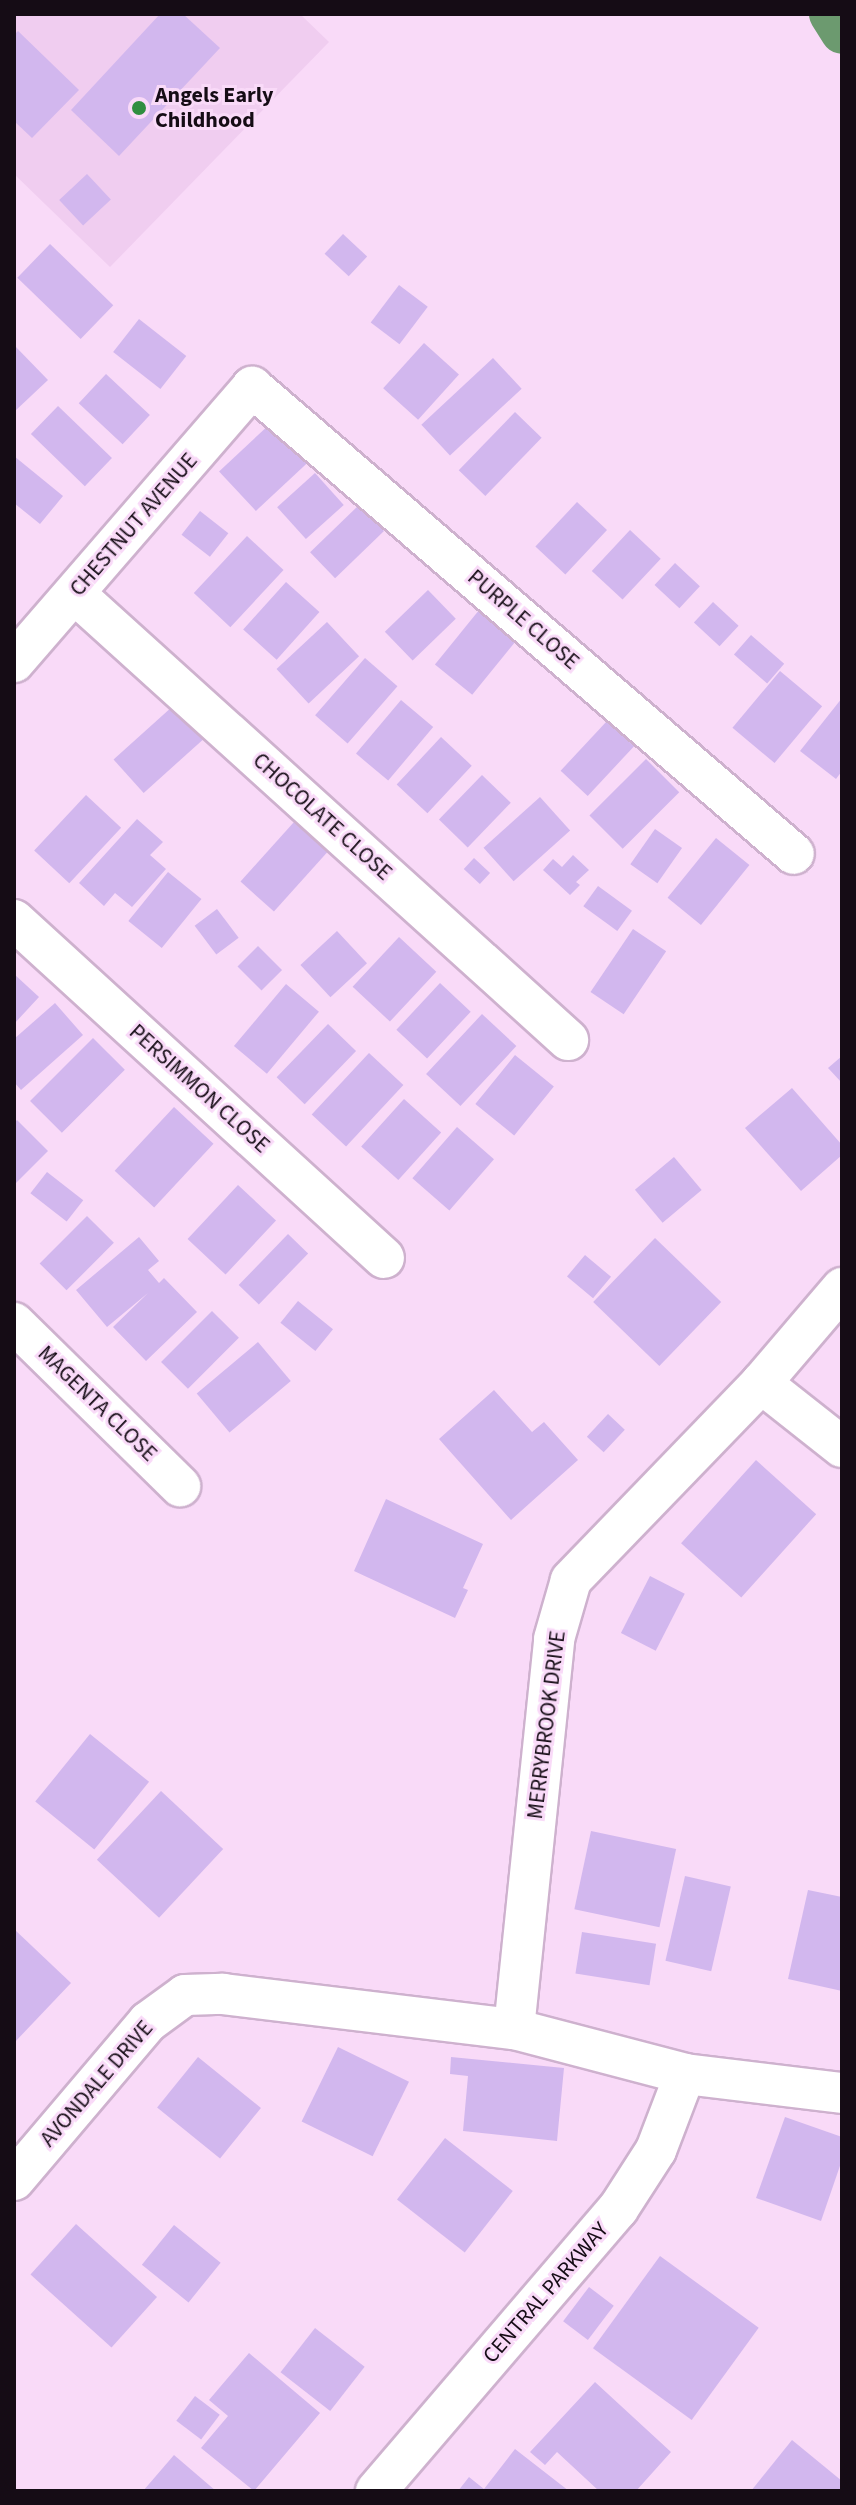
<!DOCTYPE html>
<style>
body{margin:0}
#map{position:relative;width:856px;height:2505px;overflow:hidden;background:#f9daf8;font-family:"Source Sans 3",sans-serif}
div>[style]{position:absolute}
.built>*{inset:0;background:#f0cdf0}
.canal>*{height:42px;margin:-21px;padding:0 21px;transform-origin:21px;border-radius:21px;background:#6c9a6f}
.building>*{inset:0;background:#d2b7ee;transform-origin:0 0}
.roads{filter:drop-shadow(2px 0 #ceb1ce) drop-shadow(-2px 0 #ceb1ce) drop-shadow(0 2px #ceb1ce) drop-shadow(0 -2px #ceb1ce)}
.minor>*{height:40px;margin:-20px;padding:0 20px;transform-origin:20px;border-radius:20px;background:#fff}
.dots>*{width:22px;height:22px;translate:-50% -50%;box-sizing:border-box;border:4px solid #f9daf8;border-radius:50%}
span{translate:-50% -50%;white-space:nowrap;text-align:center;line-height:1.15;-webkit-text-stroke:6px #f9daf8;paint-order:stroke}
.poi-label{font-size:22px;color:#150c15;font-weight:700}
.left{translate:0 -50%;text-align:left}
.street-label{font-size:22px;color:#150c15}
.frame{position:absolute;inset:0;border:16px solid #150c15;pointer-events:none}
</style>
<div id="map">
<div class="built">
<i style="clip-path:polygon(14px 14px,300px 14px,329px 42px,110px 267px,14px 174px)"></i>
</div>
<div class="canal">
<i style="left:830px;top:14px;width:22px;rotate:58deg"></i>
</div>
<div class="building">
<i style="clip-path:polygon(160px 14px,183px 14px,220px 48px,119px 156px,71px 110px)"></i>
<i style="clip-path:polygon(18px 31px,79px 90px,32px 138px,14px 121px,14px 35px)"></i>
<i style="left:87px;top:174px;width:35px;height:38px;rotate:47deg"></i>
<i style="left:343px;top:234px;width:33px;height:27px;rotate:43deg"></i>
<i style="left:50px;top:244px;width:88px;height:47px;rotate:44deg"></i>
<i style="left:399px;top:285px;width:36px;height:47px;rotate:37deg"></i>
<i style="left:139px;top:319px;width:60px;height:42px;rotate:38deg"></i>
<i style="left:424px;top:343px;width:47px;height:61px;rotate:42deg"></i>
<i style="clip-path:polygon(14px 345px,48px 380px,14px 412px)"></i>
<i style="left:493px;top:358px;width:42px;height:98px;rotate:47deg"></i>
<i style="left:106px;top:374px;width:60px;height:40px;rotate:43deg"></i>
<i style="left:58px;top:406px;width:75px;height:39px;rotate:44deg"></i>
<i style="left:515px;top:412px;width:37px;height:81px;rotate:44deg"></i>
<i style="left:271px;top:423px;width:54px;height:71px;rotate:47deg"></i>
<i style="clip-path:polygon(14px 456px,63px 496px,40px 524px,14px 503px)"></i>
<i style="left:315px;top:473px;width:43px;height:51px;rotate:48deg"></i>
<i style="left:577px;top:502px;width:41px;height:61px;rotate:43deg"></i>
<i style="left:359px;top:505px;width:36px;height:68px;rotate:46deg"></i>
<i style="left:200px;top:511px;width:36px;height:30px;rotate:38deg"></i>
<i style="left:630px;top:530px;width:42px;height:56px;rotate:43deg"></i>
<i style="left:247px;top:536px;width:50px;height:78px;rotate:43deg"></i>
<i style="left:675px;top:563px;width:34px;height:30px;rotate:43deg"></i>
<i style="left:286px;top:582px;width:45px;height:64px;rotate:42deg"></i>
<i style="left:428px;top:590px;width:40px;height:60px;rotate:46deg"></i>
<i style="left:713px;top:602px;width:35px;height:28px;rotate:43deg"></i>
<i style="left:484px;top:604px;width:48px;height:78px;rotate:39deg"></i>
<i style="left:327px;top:622px;width:47px;height:69px;rotate:47deg"></i>
<i style="left:751px;top:635px;width:44px;height:26px;rotate:41deg"></i>
<i style="left:365px;top:658px;width:43px;height:76px;rotate:41deg"></i>
<i style="left:780px;top:671px;width:55px;height:74px;rotate:40deg"></i>
<i style="clip-path:polygon(842px 698px,842px 771px,836px 779px,800px 751px)"></i>
<i style="left:401px;top:700px;width:42px;height:70px;rotate:40deg"></i>
<i style="left:173px;top:706px;width:45px;height:80px;rotate:48deg"></i>
<i style="left:607px;top:721px;width:37px;height:68px;rotate:43deg"></i>
<i style="left:441px;top:737px;width:42px;height:65px;rotate:43deg"></i>
<i style="left:646px;top:759px;width:47px;height:80px;rotate:45deg"></i>
<i style="left:482px;top:775px;width:40px;height:62px;rotate:44deg"></i>
<i style="left:86px;top:795px;width:48px;height:76px;rotate:43deg"></i>
<i style="left:540px;top:797px;width:45px;height:76px;rotate:48deg"></i>
<i style="clip-path:polygon(137px 819px,163px 842px,150px 855px,166px 869px,132px 907px,115px 893px,104px 906px,79px 883px)"></i>
<i style="left:294px;top:822px;width:45px;height:80px;rotate:42deg"></i>
<i style="left:655px;top:829px;width:33px;height:43px;rotate:35deg"></i>
<i style="left:716px;top:838px;width:43px;height:77px;rotate:39deg"></i>
<i style="clip-path:polygon(573px 855px,589px 870px,576px 882px,580px 885px,570px 895px,543px 870px,553px 859px,562px 867px)"></i>
<i style="left:474px;top:858px;width:22px;height:15px;rotate:43deg"></i>
<i style="left:168px;top:872px;width:43px;height:63px;rotate:39deg"></i>
<i style="left:598px;top:886px;width:42px;height:25px;rotate:36deg"></i>
<i style="left:217px;top:909px;width:36px;height:28px;rotate:53deg"></i>
<i style="left:633px;top:929px;width:40px;height:76px;rotate:34deg"></i>
<i style="left:337px;top:931px;width:44px;height:50px;rotate:47deg"></i>
<i style="left:399px;top:937px;width:51px;height:68px;rotate:43deg"></i>
<i style="left:258px;top:946px;width:34px;height:29px;rotate:45deg"></i>
<i style="clip-path:polygon(14px 974px,39px 997px,14px 1024px)"></i>
<i style="left:440px;top:983px;width:42px;height:64px;rotate:43deg"></i>
<i style="left:286px;top:984px;width:43px;height:81px;rotate:40deg"></i>
<i style="clip-path:polygon(55px 1003px,83px 1035px,21px 1090px,14px 1082px,14px 1039px)"></i>
<i style="left:482px;top:1014px;width:47px;height:82px;rotate:43deg"></i>
<i style="left:328px;top:1024px;width:39px;height:74px;rotate:44deg"></i>
<i style="left:93px;top:1038px;width:45px;height:89px;rotate:45deg"></i>
<i style="left:369px;top:1053px;width:47px;height:84px;rotate:43deg"></i>
<i style="left:515px;top:1055px;width:50px;height:63px;rotate:39deg"></i>
<i style="clip-path:polygon(842px 1056px,842px 1083px,828px 1068px)"></i>
<i style="clip-path:polygon(792px 1088px,842px 1145px,842px 1155px,801px 1191px,745px 1128px)"></i>
<i style="left:404px;top:1099px;width:50px;height:64px;rotate:42deg"></i>
<i style="left:174px;top:1107px;width:54px;height:87px;rotate:43deg"></i>
<i style="clip-path:polygon(17px 1120px,48px 1151px,14px 1185px,14px 1123px)"></i>
<i style="left:457px;top:1127px;width:49px;height:68px;rotate:41deg"></i>
<i style="left:674px;top:1157px;width:43px;height:51px;rotate:50deg"></i>
<i style="left:47px;top:1172px;width:46px;height:27px;rotate:38deg"></i>
<i style="left:238px;top:1185px;width:52px;height:74px;rotate:43deg"></i>
<i style="left:87px;top:1216px;width:38px;height:67px;rotate:45deg"></i>
<i style="left:288px;top:1234px;width:28px;height:71px;rotate:44deg"></i>
<i style="clip-path:polygon(139px 1237px,159px 1261px,148px 1270px,159px 1283px,164px 1278px,197px 1312px,146px 1361px,113px 1327px,148px 1293px,107px 1327px,76px 1290px)"></i>
<i style="left:655px;top:1238px;width:92px;height:89px;rotate:44deg"></i>
<i style="left:585px;top:1255px;width:34px;height:28px;rotate:40deg"></i>
<i style="left:298px;top:1301px;width:45px;height:28px;rotate:39deg"></i>
<i style="left:212px;top:1311px;width:38px;height:72px;rotate:45deg"></i>
<i style="left:258px;top:1342px;width:51px;height:80px;rotate:50deg"></i>
<i style="clip-path:polygon(494px 1390px,532px 1432px,544px 1422px,578px 1460px,511px 1520px,439px 1439px)"></i>
<i style="left:608px;top:1414px;width:23px;height:31px;rotate:43deg"></i>
<i style="left:756px;top:1460px;width:81px;height:112px;rotate:42deg"></i>
<i style="clip-path:polygon(386px 1499px,483px 1544px,463px 1588px,468px 1590px,455px 1618px,354px 1571px)"></i>
<i style="left:650px;top:1576px;width:39px;height:64px;rotate:27deg"></i>
<i style="left:90px;top:1734px;width:76px;height:87px;rotate:39deg"></i>
<i style="left:161px;top:1791px;width:85px;height:94px;rotate:43deg"></i>
<i style="left:591px;top:1831px;width:87px;height:80px;rotate:12deg"></i>
<i style="left:685px;top:1876px;width:47px;height:87px;rotate:13deg"></i>
<i style="clip-path:polygon(808px 1890px,842px 1897px,842px 1991px,788px 1979px)"></i>
<i style="clip-path:polygon(14px 1929px,71px 1983px,14px 2043px)"></i>
<i style="left:582px;top:1932px;width:75px;height:42px;rotate:9deg"></i>
<i style="left:338px;top:2047px;width:79px;height:83px;rotate:26deg"></i>
<i style="left:198px;top:2057px;width:81px;height:65px;rotate:39deg"></i>
<i style="clip-path:polygon(451px 2057px,564px 2068px,557px 2141px,463px 2131px,468px 2076px,450px 2074px)"></i>
<i style="clip-path:polygon(785px 2117px,842px 2137px,842px 2160px,821px 2221px,756px 2198px)"></i>
<i style="left:445px;top:2138px;width:86px;height:78px;rotate:38deg"></i>
<i style="left:76px;top:2224px;width:109px;height:68px;rotate:42deg"></i>
<i style="left:174px;top:2225px;width:60px;height:51px;rotate:39deg"></i>
<i style="left:660px;top:2256px;width:122px;height:114px;rotate:36deg"></i>
<i style="left:589px;top:2287px;width:31px;height:43px;rotate:37deg"></i>
<i style="left:315px;top:2328px;width:63px;height:56px;rotate:38deg"></i>
<i style="clip-path:polygon(249px 2353px,320px 2413px,254px 2491px,201px 2448px,228px 2416px,209px 2400px)"></i>
<i style="clip-path:polygon(595px 2382px,671px 2452px,636px 2491px,599px 2491px,557px 2452px,545px 2465px,530px 2452px)"></i>
<i style="left:195px;top:2396px;width:31px;height:31px;rotate:37deg"></i>
<i style="clip-path:polygon(792px 2440px,842px 2481px,842px 2491px,751px 2491px)"></i>
<i style="clip-path:polygon(515px 2449px,569px 2491px,458px 2491px,469px 2477px,484px 2489px)"></i>
<i style="clip-path:polygon(174px 2455px,216px 2491px,143px 2491px)"></i>
</div>
<div class="roads">
<div class="minor">
<i style="left:75px;top:594px;width:665px;rotate:42.13deg"></i>
<i style="left:14px;top:662px;width:364px;rotate:-49.1deg"></i>
<i style="left:252px;top:387px;width:715px;rotate:40.75deg"></i>
<i style="left:14px;top:920px;width:501px;rotate:42.41deg"></i>
<i style="left:14px;top:1323px;width:233px;rotate:44.5deg"></i>
<i style="left:761px;top:1383px;width:103px;rotate:38.3deg"></i>
<i style="left:514px;top:2029px;width:392px;rotate:-84.1deg"></i>
<i style="left:554px;top:1639px;width:61px;rotate:-73.9deg"></i>
<i style="left:571px;top:1580px;width:274px;rotate:-46deg"></i>
<i style="left:761px;top:1383px;width:125px;rotate:-49.5deg"></i>
<i style="left:14px;top:2180px;width:207px;rotate:-49.7deg"></i>
<i style="left:148px;top:2022px;width:46px;rotate:-36.1deg"></i>
<i style="left:185px;top:1995px;width:38px;rotate:-2deg"></i>
<i style="left:223px;top:1994px;width:293px;rotate:6.9deg"></i>
<i style="left:514px;top:2029px;width:177px;rotate:14.7deg"></i>
<i style="left:685px;top:2074px;width:158px;rotate:6.9deg"></i>
<i style="left:376px;top:2491px;width:372px;rotate:-49.4deg"></i>
<i style="left:618px;top:2209px;width:70px;rotate:-57.2deg"></i>
<i style="left:656px;top:2150px;width:81px;rotate:-69.1deg"></i>
</div>
</div>
<div class="dots">
<i style="left:139px;top:108px;background:#308e40"></i>
</div>
<div class="poi-label">
<span class="left" style="left:155px;top:108px">Angels Early<br>Childhood</span>
</div>
<div class="street-label">
<span style="left:134px;top:525px;rotate:-49deg">CHESTNUT AVENUE</span>
<span style="left:523px;top:620px;rotate:41deg">PURPLE CLOSE</span>
<span style="left:322px;top:817px;rotate:42deg">CHOCOLATE CLOSE</span>
<span style="left:199px;top:1089px;rotate:42deg">PERSIMMON CLOSE</span>
<span style="left:97px;top:1404px;rotate:44deg">MAGENTA CLOSE</span>
<span style="left:547px;top:1725px;rotate:-83deg">MERRYBROOK DRIVE</span>
<span style="left:97px;top:2084px;rotate:-49deg">AVONDALE DRIVE</span>
<span style="left:546px;top:2293px;rotate:-49deg">CENTRAL PARKWAY</span>
</div>
<div class="frame"></div>
</div>
